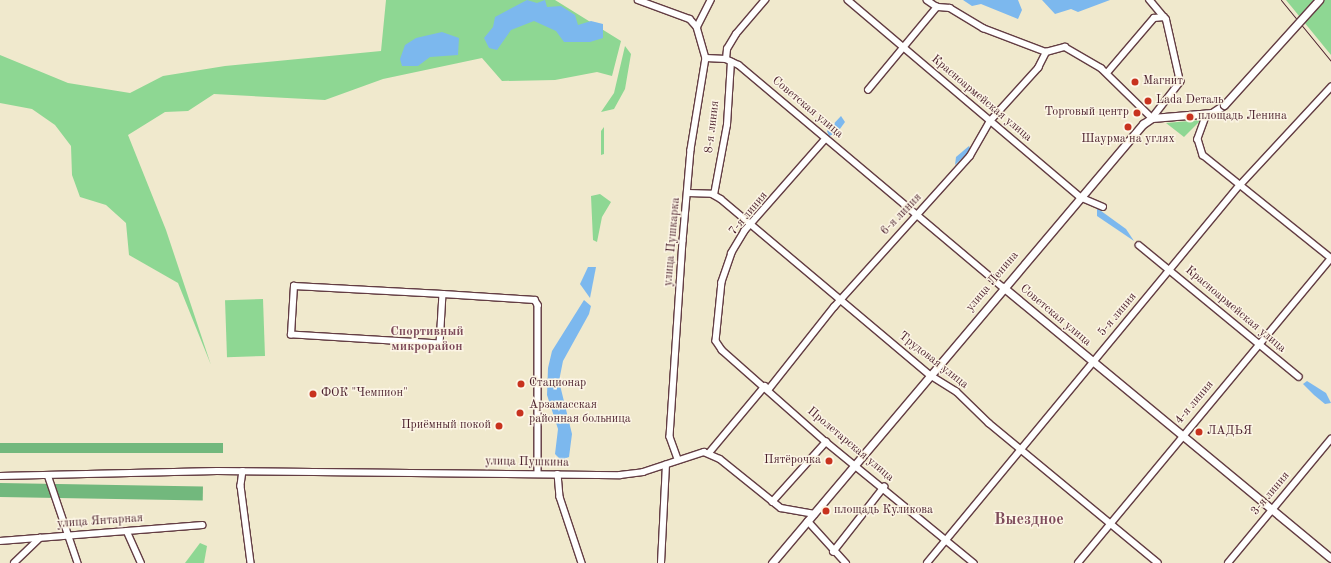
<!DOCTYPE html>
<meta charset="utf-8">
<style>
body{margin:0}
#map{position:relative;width:1331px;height:563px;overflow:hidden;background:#f0e9cd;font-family:"Old Standard TT",serif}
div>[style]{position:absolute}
.green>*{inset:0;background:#8ed793;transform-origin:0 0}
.forest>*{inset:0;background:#72b87d;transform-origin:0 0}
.water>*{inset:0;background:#7cb8ee}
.roads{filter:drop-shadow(1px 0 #633d43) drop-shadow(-1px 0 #633d43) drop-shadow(0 1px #633d43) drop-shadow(0 -1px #633d43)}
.minor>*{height:5.5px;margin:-2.75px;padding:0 2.75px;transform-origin:2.75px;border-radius:2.75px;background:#fff}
.major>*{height:7px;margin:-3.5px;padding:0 3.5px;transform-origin:3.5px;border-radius:3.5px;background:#fff}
.rail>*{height:1px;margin:-0.5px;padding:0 0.5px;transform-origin:0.5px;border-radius:0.5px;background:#4a1f2b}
.bridges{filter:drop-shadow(1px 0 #633d43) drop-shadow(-1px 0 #633d43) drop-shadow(0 1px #633d43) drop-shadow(0 -1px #633d43)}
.major-bridge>*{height:7px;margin:-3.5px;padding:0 3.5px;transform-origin:3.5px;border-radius:3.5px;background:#fff}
.dots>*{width:11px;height:11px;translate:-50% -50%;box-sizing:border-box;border:2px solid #fcf5e5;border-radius:50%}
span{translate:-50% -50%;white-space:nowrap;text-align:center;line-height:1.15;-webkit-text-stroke:3px #fcf5e5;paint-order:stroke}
.poi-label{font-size:12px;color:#4a1f2b}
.left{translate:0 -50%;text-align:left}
.right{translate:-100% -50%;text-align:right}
.street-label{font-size:12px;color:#4a1f2b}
.neighbourhood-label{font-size:13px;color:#7f4c5b;font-weight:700}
.district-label{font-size:16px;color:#7f4c5b;font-weight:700}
</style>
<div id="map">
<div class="green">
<i style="clip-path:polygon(386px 0,555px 0,621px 41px,612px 76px,597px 72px,555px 80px,502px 81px,482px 58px,383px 79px,325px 100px,214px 94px,188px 111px,165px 112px,128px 135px,166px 230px,211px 365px,178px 283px,129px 255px,126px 223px,106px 205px,80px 197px,72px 175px,71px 146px,55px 125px,32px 109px,0 103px,0 55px,68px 83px,130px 93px,163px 76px,225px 66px,381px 51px)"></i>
<i style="clip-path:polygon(1286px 0,1331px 0,1331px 55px)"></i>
<i style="clip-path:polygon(625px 46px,631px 54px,625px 89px,614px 109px,601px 112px,614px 93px)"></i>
<i style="clip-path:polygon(1201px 120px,1184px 137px,1166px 123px)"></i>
<i style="clip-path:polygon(604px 127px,604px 154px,601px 155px,601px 131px)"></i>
<i style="clip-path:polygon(600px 194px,611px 202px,602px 217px,597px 242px,593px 240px,591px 196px)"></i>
<i style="left:263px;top:299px;width:57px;height:38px;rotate:88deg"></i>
<i style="clip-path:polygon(200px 543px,207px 546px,204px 563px,185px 563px)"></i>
</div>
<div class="forest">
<i style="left:0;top:443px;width:223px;height:10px"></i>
<i style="left:0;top:483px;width:203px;height:14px;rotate:1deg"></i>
</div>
<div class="water">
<i style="clip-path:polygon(527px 0,537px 3px,545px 0,547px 7px,561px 6px,575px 15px,578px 25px,591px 21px,603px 24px,603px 38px,590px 42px,564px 42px,556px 31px,534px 21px,511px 30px,497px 50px,489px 48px,484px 38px,493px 27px,495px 17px)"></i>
<i style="clip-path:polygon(963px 0,1018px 0,1022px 10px,1018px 19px,981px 4px,972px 6px)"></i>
<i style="clip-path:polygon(1042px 0,1110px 0,1078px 12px,1071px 9px,1055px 14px)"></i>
<i style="clip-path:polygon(442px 32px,459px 38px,458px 55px,430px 57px,418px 66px,402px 66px,400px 59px,405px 45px,416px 38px)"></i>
<i style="clip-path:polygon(841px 116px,845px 122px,837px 133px,829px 136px,827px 131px)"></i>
<i style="clip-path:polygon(969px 146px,971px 150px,955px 165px,956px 157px)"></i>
<i style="clip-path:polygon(1097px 208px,1126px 229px,1134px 241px,1097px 216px)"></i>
<i style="clip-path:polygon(588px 267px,596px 267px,590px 298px,580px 284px)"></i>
<i style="clip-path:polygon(584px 300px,591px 306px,589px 314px,563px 361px,559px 381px,572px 434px,569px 457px,561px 460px,555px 454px,558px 429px,547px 395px,548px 368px,552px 351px)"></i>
<i style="clip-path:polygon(1307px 381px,1326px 393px,1331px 403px,1325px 404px,1314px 395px,1303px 384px)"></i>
</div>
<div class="roads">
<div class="minor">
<i style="left:638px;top:0;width:55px;rotate:20.1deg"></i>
<i style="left:690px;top:19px;width:11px;rotate:49deg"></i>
<i style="left:697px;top:27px;width:32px;rotate:74deg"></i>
<i style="left:706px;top:58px;width:93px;rotate:99.3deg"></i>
<i style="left:691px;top:150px;width:91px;rotate:95deg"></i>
<i style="left:683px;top:241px;width:196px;rotate:93.8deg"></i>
<i style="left:670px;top:437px;width:23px;rotate:70deg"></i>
<i style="left:848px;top:0;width:304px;rotate:40.3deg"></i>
<i style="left:1080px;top:197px;width:25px;rotate:23deg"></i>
<i style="left:927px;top:0;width:12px;rotate:35deg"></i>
<i style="left:937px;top:7px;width:13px;rotate:4deg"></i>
<i style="left:950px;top:8px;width:39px;rotate:31deg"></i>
<i style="left:983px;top:28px;width:67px;rotate:20.9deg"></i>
<i style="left:697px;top:27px;width:30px;rotate:-63deg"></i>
<i style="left:1046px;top:52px;width:20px;rotate:-15deg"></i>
<i style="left:1065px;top:47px;width:42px;rotate:30.3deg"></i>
<i style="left:1101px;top:68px;width:71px;rotate:44.4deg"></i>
<i style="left:1152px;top:118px;width:46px;rotate:-52.1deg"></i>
<i style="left:1180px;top:82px;width:64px;rotate:-102.7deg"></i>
<i style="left:1166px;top:20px;width:26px;rotate:-130deg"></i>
<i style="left:706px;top:58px;width:20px;rotate:3deg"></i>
<i style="left:726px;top:59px;width:14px;rotate:25deg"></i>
<i style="left:739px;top:65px;width:345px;rotate:40.1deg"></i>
<i style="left:726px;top:59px;width:10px;rotate:-84deg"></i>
<i style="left:727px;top:49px;width:17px;rotate:-59deg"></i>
<i style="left:736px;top:34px;width:45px;rotate:-49.5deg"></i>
<i style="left:1107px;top:73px;width:72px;rotate:-49.5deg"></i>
<i style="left:1154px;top:18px;width:10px;rotate:-6deg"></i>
<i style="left:868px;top:90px;width:108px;rotate:-50.3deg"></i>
<i style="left:1207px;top:114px;width:27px;rotate:110deg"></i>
<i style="left:1198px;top:139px;width:17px;rotate:73deg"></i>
<i style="left:1203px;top:155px;width:164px;rotate:38.8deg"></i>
<i style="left:826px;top:139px;width:123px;rotate:131.4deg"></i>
<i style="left:745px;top:231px;width:26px;rotate:121deg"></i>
<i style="left:732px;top:253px;width:31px;rotate:109deg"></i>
<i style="left:722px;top:282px;width:59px;rotate:95.8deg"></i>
<i style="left:716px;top:341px;width:11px;rotate:56deg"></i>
<i style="left:722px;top:350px;width:139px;rotate:41.5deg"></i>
<i style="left:826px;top:442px;width:191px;rotate:39.3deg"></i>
<i style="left:688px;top:193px;width:24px;rotate:2deg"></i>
<i style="left:712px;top:194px;width:10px;rotate:29deg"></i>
<i style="left:721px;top:199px;width:273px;rotate:40.1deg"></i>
<i style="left:930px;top:375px;width:31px;rotate:32deg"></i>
<i style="left:956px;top:391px;width:46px;rotate:44.1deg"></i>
<i style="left:989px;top:423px;width:219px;rotate:39.6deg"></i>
<i style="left:714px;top:195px;width:71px;rotate:-79.5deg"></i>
<i style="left:727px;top:125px;width:63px;rotate:-86.4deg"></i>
<i style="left:1139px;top:245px;width:207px;rotate:39.5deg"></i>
<i style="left:443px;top:294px;width:50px;rotate:93.4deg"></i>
<i style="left:440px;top:344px;width:149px;rotate:-176.5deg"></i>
<i style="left:291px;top:335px;width:49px;rotate:-86.5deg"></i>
<i style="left:294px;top:286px;width:149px;rotate:3.1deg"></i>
<i style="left:443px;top:294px;width:92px;rotate:3.7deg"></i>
<i style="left:535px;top:300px;width:6px;rotate:59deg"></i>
<i style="left:538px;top:305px;width:169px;rotate:90deg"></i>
<i style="left:769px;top:389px;width:105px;rotate:-51.6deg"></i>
<i style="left:834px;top:307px;width:203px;rotate:-48deg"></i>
<i style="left:970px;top:156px;width:40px;rotate:-60.3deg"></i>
<i style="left:990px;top:121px;width:72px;rotate:-47.8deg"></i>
<i style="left:1038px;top:68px;width:18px;rotate:-63deg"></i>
<i style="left:709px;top:453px;width:87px;rotate:-50.1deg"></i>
<i style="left:243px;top:471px;width:15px;rotate:98deg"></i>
<i style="left:241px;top:486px;width:78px;rotate:82.6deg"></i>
<i style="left:558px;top:474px;width:23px;rotate:85deg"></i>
<i style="left:560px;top:497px;width:70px;rotate:71.6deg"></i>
<i style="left:48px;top:475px;width:93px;rotate:71.2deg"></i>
<i style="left:0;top:476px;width:217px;rotate:-1.3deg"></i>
<i style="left:217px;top:471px;width:403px;rotate:0.6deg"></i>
<i style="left:620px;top:475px;width:23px;rotate:-7deg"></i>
<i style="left:643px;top:472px;width:64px;rotate:-18.2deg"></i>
<i style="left:704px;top:452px;width:17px;rotate:24deg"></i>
<i style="left:720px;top:459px;width:78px;rotate:38.8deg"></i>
<i style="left:781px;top:508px;width:34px;rotate:10deg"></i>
<i style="left:772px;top:502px;width:81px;rotate:-48deg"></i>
<i style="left:808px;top:521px;width:57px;rotate:47.9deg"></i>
<i style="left:127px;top:531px;width:35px;rotate:66deg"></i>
<i style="left:0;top:541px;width:203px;rotate:-4.5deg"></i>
<i style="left:833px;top:552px;width:83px;rotate:-51.9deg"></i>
<i style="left:14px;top:563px;width:36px;rotate:-44deg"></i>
<i style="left:661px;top:563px;width:98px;rotate:-87.1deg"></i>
<i style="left:927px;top:563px;width:491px;rotate:-50.4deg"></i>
<i style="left:1240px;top:185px;width:134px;rotate:-47.1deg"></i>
<i style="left:1078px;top:563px;width:396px;rotate:-50.3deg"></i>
<i style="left:1228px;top:563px;width:161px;rotate:-50.3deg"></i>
</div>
<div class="major">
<i style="left:1003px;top:287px;width:425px;rotate:39.6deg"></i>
<i style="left:772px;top:563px;width:575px;rotate:-49.8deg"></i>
<i style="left:1143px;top:124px;width:11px;rotate:-34deg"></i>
<i style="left:1152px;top:118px;width:60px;rotate:-4.8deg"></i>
<i style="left:1212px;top:113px;width:14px;rotate:-34deg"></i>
</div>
</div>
<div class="rail">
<i style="left:1281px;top:0;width:79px;rotate:50.7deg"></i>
</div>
<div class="bridges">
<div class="major-bridge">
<i style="left:1224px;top:105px;width:142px;rotate:-47.9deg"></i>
</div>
</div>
<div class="dots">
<i style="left:1135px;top:82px;background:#c8321e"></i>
<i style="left:1148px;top:101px;background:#c8321e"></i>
<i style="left:1137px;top:113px;background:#c8321e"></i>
<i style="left:1190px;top:117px;background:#c8321e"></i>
<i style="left:1128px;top:127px;background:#c8321e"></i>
<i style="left:521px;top:384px;background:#c8321e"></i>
<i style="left:313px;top:394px;background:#c8321e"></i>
<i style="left:520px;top:413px;background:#c8321e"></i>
<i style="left:499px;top:426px;background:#c8321e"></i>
<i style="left:1199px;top:432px;background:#c8321e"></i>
<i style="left:829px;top:461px;background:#c8321e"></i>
<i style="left:826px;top:511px;background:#c8321e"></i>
</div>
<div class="poi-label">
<span class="left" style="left:1143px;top:82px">Магнит</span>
<span class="left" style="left:1156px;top:101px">Lada Dеталь</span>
<span class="right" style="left:1129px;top:113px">Торговый центр</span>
<span class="left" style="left:1198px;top:117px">площадь Ленина</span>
<span style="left:1128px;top:140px">Шаурма на углях</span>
<span class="left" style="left:529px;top:384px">Стационар</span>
<span class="left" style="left:321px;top:394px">ФОК "Чемпион"</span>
<span class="left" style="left:529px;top:413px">Арзамасская<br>районная больница</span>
<span class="right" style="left:491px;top:426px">Приёмный покой</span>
<span class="left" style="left:1207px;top:432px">ЛАДЬЯ</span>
<span class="right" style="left:821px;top:461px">Пятёрочка</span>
<span class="left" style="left:834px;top:511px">площадь Куликова</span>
</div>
<div class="street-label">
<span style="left:981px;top:99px;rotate:40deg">Красноармейская улица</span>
<span style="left:807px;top:108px;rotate:40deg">Советская улица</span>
<span style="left:713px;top:127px;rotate:-83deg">8-я линия</span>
<span style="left:749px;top:214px;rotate:-50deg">7-я линия</span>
<span style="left:902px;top:215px;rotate:-46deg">6-я линия</span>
<span style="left:673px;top:242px;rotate:-85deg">улица Пушкарка</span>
<span style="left:993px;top:282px;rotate:-50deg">улица Ленина</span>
<span style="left:1235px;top:310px;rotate:40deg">Красноармейская улица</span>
<span style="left:1118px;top:315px;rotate:-50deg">5-я линия</span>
<span style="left:1055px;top:316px;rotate:40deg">Советская улица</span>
<span style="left:933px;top:361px;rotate:38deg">Трудовая улица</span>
<span style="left:1195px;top:403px;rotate:-50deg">4-я линия</span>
<span style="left:850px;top:445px;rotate:40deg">Пролетарская улица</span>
<span style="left:527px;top:463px;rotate:1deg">улица Пушкина</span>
<span style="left:1271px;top:494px;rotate:-50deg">3-я линия</span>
<span style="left:100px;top:522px;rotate:-4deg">улица Янтарная</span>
</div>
<div class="neighbourhood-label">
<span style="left:427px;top:340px">Спортивный<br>микрорайон</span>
</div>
<div class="district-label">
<span style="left:1029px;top:520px">Выездное</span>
</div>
</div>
